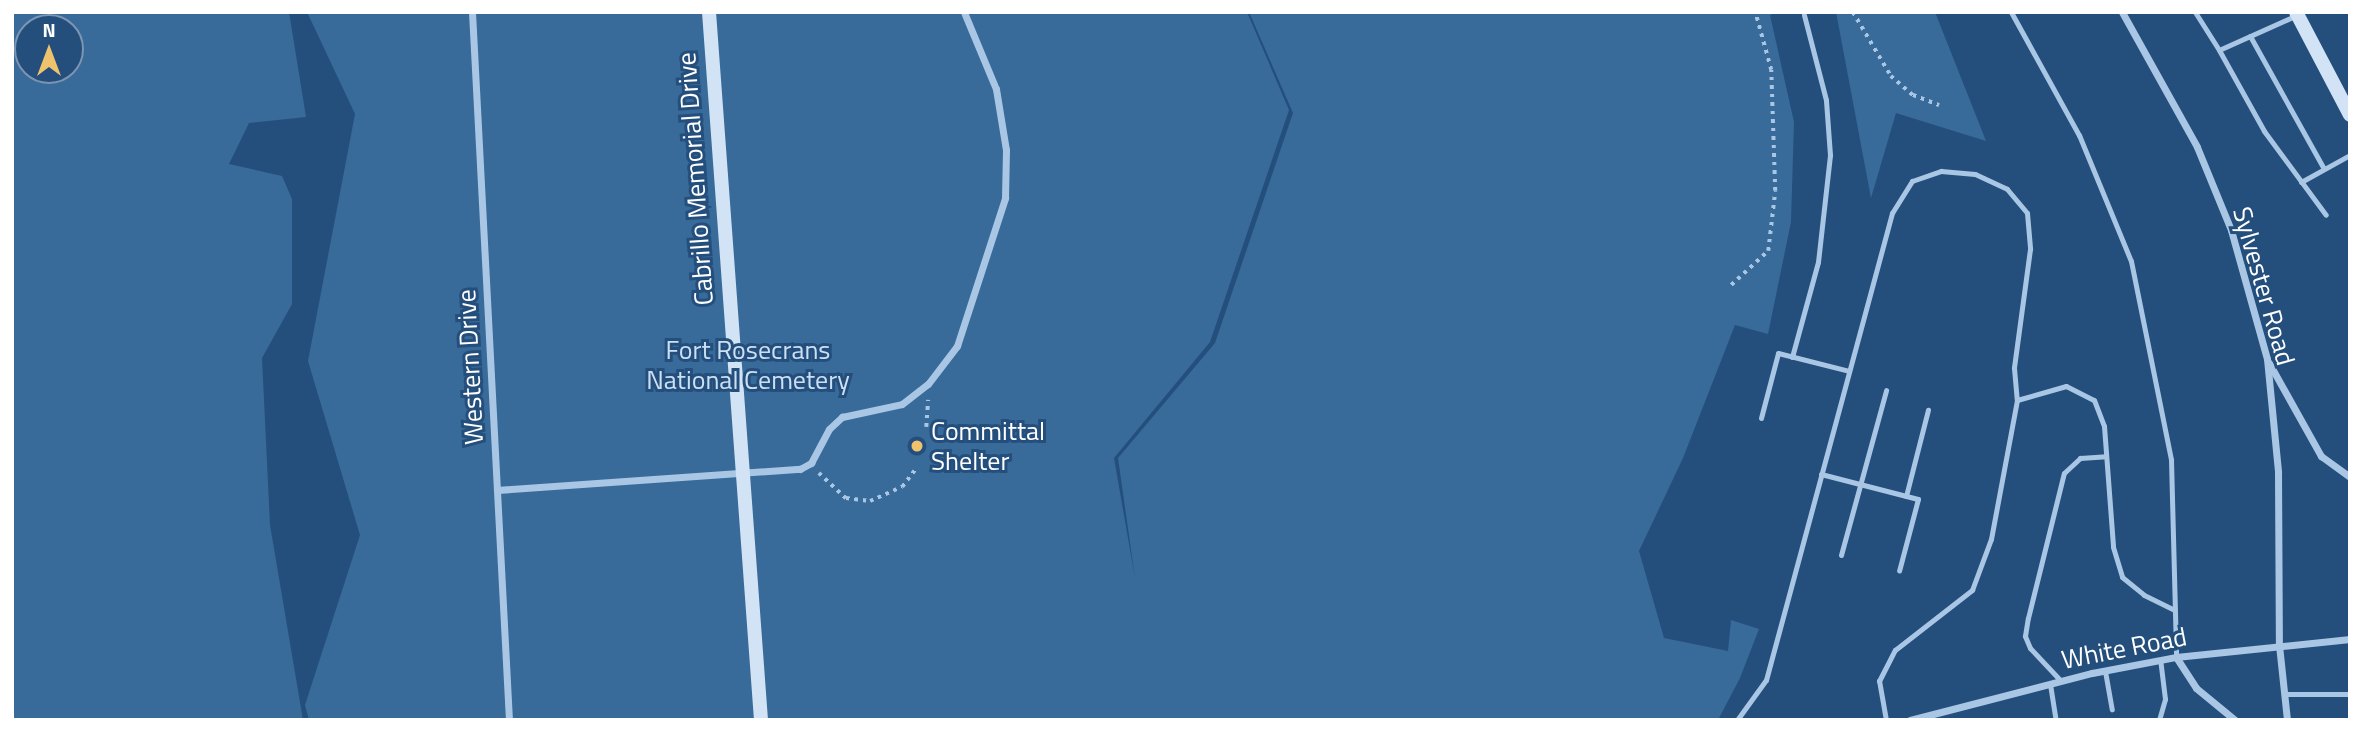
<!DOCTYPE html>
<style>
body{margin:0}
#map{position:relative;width:2362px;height:732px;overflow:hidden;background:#244f7d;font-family:"Titillium Web",sans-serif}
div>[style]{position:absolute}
.green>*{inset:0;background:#386a9a}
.path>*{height:3.5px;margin-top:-1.75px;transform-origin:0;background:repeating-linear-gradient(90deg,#a9c7e5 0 3.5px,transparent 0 8.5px)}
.lane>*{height:5px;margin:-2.5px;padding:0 2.5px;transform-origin:2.5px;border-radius:2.5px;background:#a9c7e5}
.street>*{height:7px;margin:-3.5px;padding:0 3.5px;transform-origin:3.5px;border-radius:3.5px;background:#a9c7e5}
.secondary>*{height:14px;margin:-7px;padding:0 7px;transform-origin:7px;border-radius:7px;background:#d2e3f5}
.dots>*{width:19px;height:19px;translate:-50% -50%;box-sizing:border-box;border:4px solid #244f7d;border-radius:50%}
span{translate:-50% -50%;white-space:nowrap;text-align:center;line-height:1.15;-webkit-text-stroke:6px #244f7d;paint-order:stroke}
.street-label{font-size:26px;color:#fff}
.park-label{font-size:26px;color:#cce0f4}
.poi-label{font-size:26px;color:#fff}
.left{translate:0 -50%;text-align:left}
.frame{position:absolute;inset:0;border:14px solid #fff;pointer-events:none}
.north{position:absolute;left:14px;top:14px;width:70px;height:70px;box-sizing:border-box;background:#244f7d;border:2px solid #7c95b1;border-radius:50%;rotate:0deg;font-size:19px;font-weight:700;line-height:28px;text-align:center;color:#fff}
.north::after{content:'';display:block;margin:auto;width:24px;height:32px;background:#efc36d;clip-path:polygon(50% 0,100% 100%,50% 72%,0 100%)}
</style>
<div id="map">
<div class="green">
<i style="clip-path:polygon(evenodd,12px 12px,289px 12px,306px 117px,249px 123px,229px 164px,282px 176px,292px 199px,292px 304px,262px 358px,270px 525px,303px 720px,12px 720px,12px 12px,28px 28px,70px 28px,70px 70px,28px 70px,28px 28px)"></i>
<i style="clip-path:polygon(307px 12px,1247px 12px,1289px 110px,1210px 342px,1114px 458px,1135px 578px,1118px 458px,1215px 343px,1293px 113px,1249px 12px,1777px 12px,1770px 15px,1794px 122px,1791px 222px,1768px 334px,1735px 325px,1683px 458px,1639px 551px,1664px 638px,1728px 651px,1731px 620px,1759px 629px,1740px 678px,1718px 720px,309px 720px,305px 705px,360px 535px,308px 361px,355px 114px)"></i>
<i style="clip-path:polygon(1836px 12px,1935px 12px,1986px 141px,1896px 113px,1871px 198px)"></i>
</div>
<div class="path">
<i style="left:1853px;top:12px;width:74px;rotate:59.3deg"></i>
<i style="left:1891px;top:76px;width:29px;rotate:41deg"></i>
<i style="left:1913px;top:95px;width:28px;rotate:21deg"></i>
<i style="left:1731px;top:285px;width:50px;rotate:-42.6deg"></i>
<i style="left:1768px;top:251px;width:60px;rotate:-83.3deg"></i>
<i style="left:1775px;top:191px;width:121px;rotate:-91.9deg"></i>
<i style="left:1771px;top:70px;width:60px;rotate:-105.4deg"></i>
<i style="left:926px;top:427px;width:27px;rotate:-86deg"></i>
<i style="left:819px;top:473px;width:37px;rotate:43deg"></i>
<i style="left:846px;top:498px;width:24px;rotate:7deg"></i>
<i style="left:870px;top:501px;width:35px;rotate:-24deg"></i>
<i style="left:902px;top:487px;width:25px;rotate:-53deg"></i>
</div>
<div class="lane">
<i style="left:2011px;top:12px;width:141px;rotate:61.1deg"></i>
<i style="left:2079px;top:135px;width:136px;rotate:67.6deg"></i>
<i style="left:2131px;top:261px;width:203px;rotate:78.6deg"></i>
<i style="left:2171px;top:460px;width:197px;rotate:88.5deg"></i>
<i style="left:2195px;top:12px;width:45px;rotate:57.7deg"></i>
<i style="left:2297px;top:15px;width:85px;rotate:155.8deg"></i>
<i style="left:2219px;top:50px;width:93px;rotate:60.9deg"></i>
<i style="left:2264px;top:131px;width:104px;rotate:53.6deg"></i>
<i style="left:2250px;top:36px;width:152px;rotate:60.9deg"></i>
<i style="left:2301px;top:182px;width:56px;rotate:-28.9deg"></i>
<i style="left:1792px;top:357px;width:98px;rotate:-74.7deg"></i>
<i style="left:1818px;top:262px;width:108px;rotate:-83.6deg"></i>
<i style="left:1830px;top:155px;width:55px;rotate:-94.2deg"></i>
<i style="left:1826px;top:100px;width:88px;rotate:-104.5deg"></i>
<i style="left:1761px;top:418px;width:67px;rotate:-75.3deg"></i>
<i style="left:1778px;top:353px;width:73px;rotate:14.2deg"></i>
<i style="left:1821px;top:474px;width:100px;rotate:14.5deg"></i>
<i style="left:1918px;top:499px;width:74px;rotate:104.8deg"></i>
<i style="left:1906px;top:496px;width:89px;rotate:-75.7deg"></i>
<i style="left:1841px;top:555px;width:171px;rotate:-74.7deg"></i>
<i style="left:2105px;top:671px;width:39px;rotate:80deg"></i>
<i style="left:2061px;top:681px;width:45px;rotate:-133.2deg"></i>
<i style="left:2030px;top:648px;width:13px;rotate:-113deg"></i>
<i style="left:2025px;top:636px;width:18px;rotate:-81deg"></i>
<i style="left:2028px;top:618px;width:149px;rotate:-76.1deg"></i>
<i style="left:2064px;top:473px;width:22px;rotate:-43deg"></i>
<i style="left:2080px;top:458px;width:26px;rotate:-4deg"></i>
<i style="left:2050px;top:684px;width:36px;rotate:81deg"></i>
<i style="left:2285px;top:694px;width:65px"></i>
<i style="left:1737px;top:720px;width:49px;rotate:-54.1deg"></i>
<i style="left:1766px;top:680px;width:484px;rotate:-74.9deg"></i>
<i style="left:1892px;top:213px;width:38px;rotate:-58deg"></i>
<i style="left:1912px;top:181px;width:31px;rotate:-19deg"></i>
<i style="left:1941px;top:171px;width:34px;rotate:5deg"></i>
<i style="left:1975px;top:174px;width:35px;rotate:25deg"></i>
<i style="left:2007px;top:189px;width:31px;rotate:50deg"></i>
<i style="left:2027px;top:213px;width:36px;rotate:85deg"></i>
<i style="left:2030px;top:249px;width:120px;rotate:97.7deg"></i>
<i style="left:2014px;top:368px;width:32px;rotate:85deg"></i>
<i style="left:1886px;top:720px;width:40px;rotate:-100deg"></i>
<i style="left:1879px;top:681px;width:35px;rotate:-63deg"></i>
<i style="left:1895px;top:650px;width:98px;rotate:-37.9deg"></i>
<i style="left:1972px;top:590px;width:54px;rotate:-69.6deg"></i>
<i style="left:1991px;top:539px;width:141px;rotate:-79.4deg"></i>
<i style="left:2017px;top:400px;width:51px;rotate:-15.9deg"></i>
<i style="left:2066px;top:386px;width:31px;rotate:27deg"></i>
<i style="left:2094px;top:400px;width:28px;rotate:69deg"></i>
<i style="left:2104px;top:426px;width:121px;rotate:85.7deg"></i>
<i style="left:2113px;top:547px;width:31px;rotate:73deg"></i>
<i style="left:2122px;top:577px;width:28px;rotate:39deg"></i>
<i style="left:2144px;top:595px;width:34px;rotate:26deg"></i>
<i style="left:2159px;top:720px;width:22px;rotate:-74deg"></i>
<i style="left:2165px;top:699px;width:38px;rotate:-97deg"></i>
</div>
<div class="street">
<i style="left:472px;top:12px;width:709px;rotate:87.01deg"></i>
<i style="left:2122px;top:12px;width:154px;rotate:60.9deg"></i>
<i style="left:2197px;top:147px;width:90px;rotate:67.7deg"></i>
<i style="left:2231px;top:230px;width:134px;rotate:74.4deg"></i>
<i style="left:2267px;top:359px;width:114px;rotate:84.4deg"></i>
<i style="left:2278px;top:472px;width:173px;rotate:89.7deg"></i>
<i style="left:2279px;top:645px;width:75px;rotate:83.9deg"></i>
<i style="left:2269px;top:363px;width:107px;rotate:60.8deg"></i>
<i style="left:2321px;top:456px;width:36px;rotate:36deg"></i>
<i style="left:497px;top:490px;width:304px;rotate:-4deg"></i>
<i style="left:800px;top:469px;width:13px;rotate:-29deg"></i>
<i style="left:811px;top:463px;width:38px;rotate:-62deg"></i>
<i style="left:829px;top:429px;width:18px;rotate:-43deg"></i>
<i style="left:842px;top:417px;width:61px;rotate:-12.2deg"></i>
<i style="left:902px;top:404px;width:33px;rotate:-38deg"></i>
<i style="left:928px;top:384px;width:48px;rotate:-52.7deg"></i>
<i style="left:957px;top:346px;width:156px;rotate:-72deg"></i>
<i style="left:1005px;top:198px;width:48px;rotate:-88.8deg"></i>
<i style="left:1006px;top:150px;width:62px;rotate:-99.3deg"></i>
<i style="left:996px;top:89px;width:83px;rotate:-112.6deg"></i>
<i style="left:2176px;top:657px;width:37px;rotate:57deg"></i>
<i style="left:2196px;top:688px;width:50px;rotate:39.4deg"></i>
<i style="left:1910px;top:720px;width:188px;rotate:-14.5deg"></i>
<i style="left:2092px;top:673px;width:86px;rotate:-10.8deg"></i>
<i style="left:2176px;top:657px;width:175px;rotate:-5.9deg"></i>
</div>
<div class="secondary">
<i style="left:709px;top:12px;width:710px;rotate:85.8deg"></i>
<i style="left:2296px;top:12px;width:116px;rotate:62.3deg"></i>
</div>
<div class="dots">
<i style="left:917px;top:446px;background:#efc36d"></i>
</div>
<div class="street-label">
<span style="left:695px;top:179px;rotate:-94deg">Cabrillo Memorial Drive</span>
<span style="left:2264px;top:286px;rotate:74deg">Sylvester Road</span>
<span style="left:470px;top:367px;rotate:-93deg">Western Drive</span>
<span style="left:2124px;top:648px;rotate:-11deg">White Road</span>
</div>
<div class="park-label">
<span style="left:748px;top:365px">Fort Rosecrans<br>National Cemetery</span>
</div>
<div class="poi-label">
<span class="left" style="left:931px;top:446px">Committal<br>Shelter</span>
</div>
<div class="frame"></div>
<div class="north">N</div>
</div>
